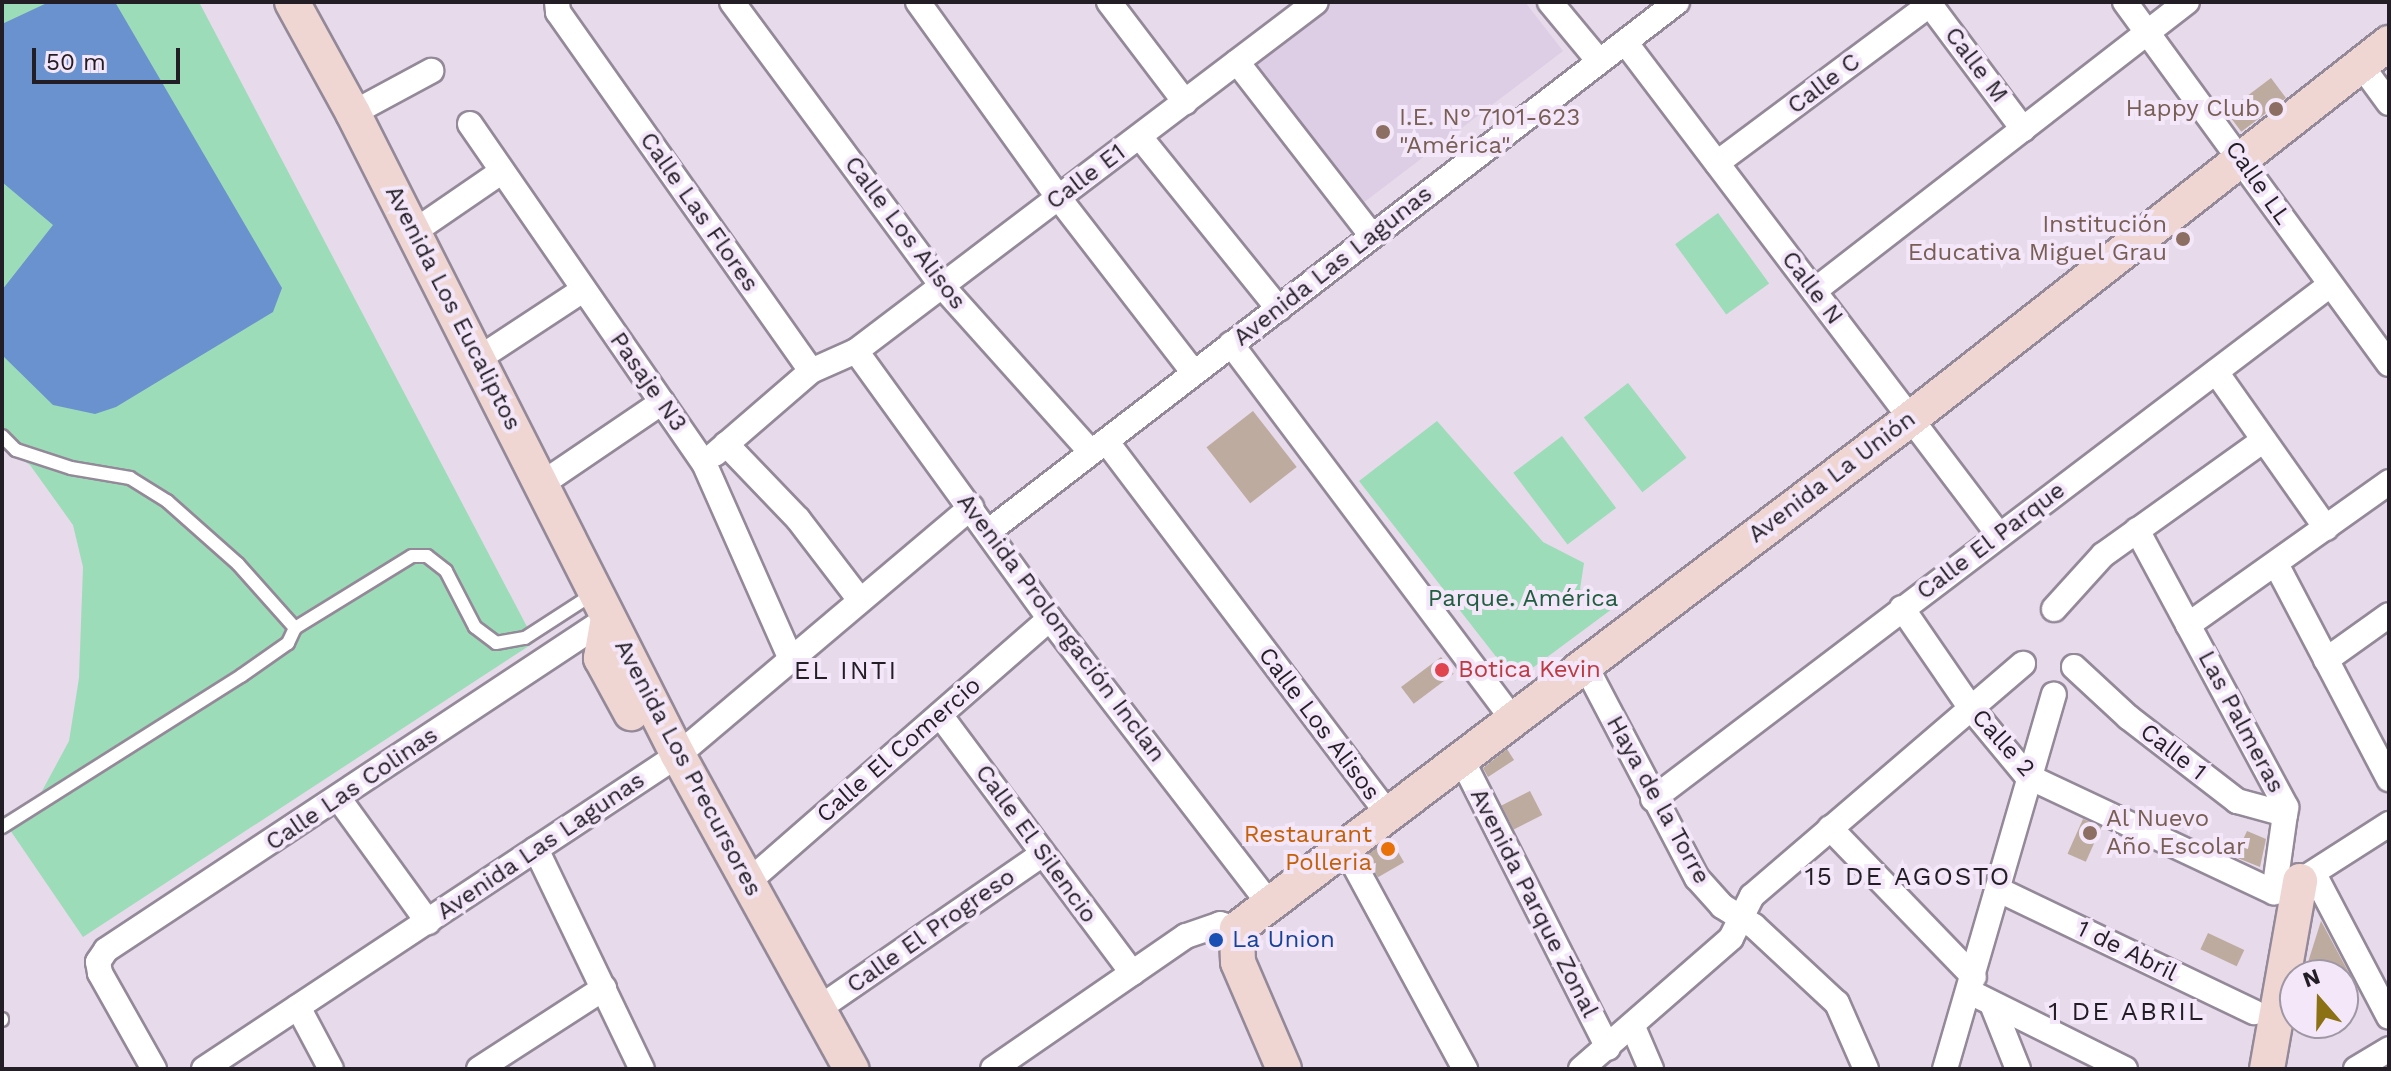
<!DOCTYPE html>
<meta charset="utf-8">
<style>
body{margin:0}
#map{position:relative;width:2391px;height:1071px;overflow:hidden;background:#e6daeb;font-family:"Work Sans",sans-serif}
div>[style]{position:absolute}
.built>*{inset:0;background:#ddcde5}
.green>*{inset:0;background:#9ddcb8;transform-origin:0 0}
.water>*{inset:0;background:#6992cf}
.building>*{inset:0;background:#bdab9f;transform-origin:0 0}
.roads{filter:drop-shadow(2px 0 #948999) drop-shadow(-2px 0 #948999) drop-shadow(0 2px #948999) drop-shadow(0 -2px #948999)}
.lane>*{height:12px;margin:-6px;padding:0 6px;transform-origin:6px;border-radius:6px;background:#fff}
.street>*{height:24px;margin:-12px;padding:0 12px;transform-origin:12px;border-radius:12px;background:#fff}
.secondary>*{height:34px;margin:-17px;padding:0 17px;transform-origin:17px;border-radius:17px;background:#efd6d2}
.dots>*{width:22px;height:22px;translate:-50% -50%;box-sizing:border-box;border:4px solid #f3e7f9;border-radius:50%}
span{translate:-50% -50%;white-space:nowrap;text-align:center;line-height:1.15;-webkit-text-stroke:8px #f3e7f9;paint-order:stroke}
.street-label{font-size:24px;color:#231e25}
.education-label{font-size:24px;color:#785e54}
.right{translate:-100% -50%;text-align:right}
.left{translate:0 -50%;text-align:left}
.park-label{font-size:24px;color:#215d40}
.health-label{font-size:24px;color:#be3a42}
.food-label{font-size:24px;color:#c56008}
.transit-label{font-size:24px;color:#164399}
.neighbourhood-label{font-size:26px;color:#231e25;letter-spacing:2px}
.frame{position:absolute;inset:0;border:4px solid #231e25;pointer-events:none}
.north{position:absolute;left:2279px;top:959px;width:80px;height:80px;box-sizing:border-box;background:#f3e7f9;border:2px solid #a097a4;border-radius:50%;rotate:340deg;font-size:22px;font-weight:700;line-height:32px;text-align:center;color:#231e25}
.north::after{content:'';display:block;margin:auto;width:28px;height:36px;background:#8b7114;clip-path:polygon(50% 0,100% 100%,50% 72%,0 100%)}
.scale{position:absolute;left:32px;top:48px;width:148px;height:36px;box-sizing:border-box;border:4px solid #231e25;border-top:0;padding-left:10px;font-size:24px;line-height:28px;white-space:nowrap;color:#231e25;-webkit-text-stroke:6px #f3e7f9;paint-order:stroke}
</style>
<div id="map">
<div class="built">
<i style="clip-path:polygon(1330px 2px,1525px 2px,1563px 51px,1363px 203px,1253px 60px)"></i>
</div>
<div class="green">
<i style="clip-path:polygon(2px 2px,199px 2px,535px 642px,83px 937px,8px 827px,41px 793px,69px 741px,79px 678px,83px 567px,73px 525px,30px 465px,2px 446px)"></i>
<i style="left:1718px;top:213px;width:87px;height:53px;rotate:54deg"></i>
<i style="left:1628px;top:383px;width:95px;height:56px;rotate:52deg"></i>
<i style="clip-path:polygon(1437px 421px,1543px 542px,1584px 563px,1580px 589px,1612px 609px,1515px 681px,1359px 481px)"></i>
<i style="left:1562px;top:436px;width:90px;height:61px;rotate:53deg"></i>
</div>
<div class="water">
<i style="clip-path:polygon(49px 2px,115px 2px,282px 288px,273px 312px,116px 407px,95px 414px,53px 405px,2px 355px,2px 290px,53px 225px,2px 182px,2px 24px)"></i>
</div>
<div class="building">
<i style="left:2271px;top:78px;width:25px;height:56px;rotate:53deg"></i>
<i style="left:1253px;top:411px;width:71px;height:59px;rotate:52deg"></i>
<i style="left:1441px;top:657px;width:21px;height:50px;rotate:53deg"></i>
<i style="clip-path:polygon(1507px 749px,1514px 760px,1488px 777px,1483px 768px)"></i>
<i style="left:1530px;top:791px;width:27px;height:32px;rotate:63deg"></i>
<i style="left:2083px;top:819px;width:20px;height:38px;rotate:24deg"></i>
<i style="clip-path:polygon(2247px 831px,2266px 839px,2260px 867px,2235px 857px)"></i>
<i style="left:1390px;top:838px;width:28px;height:30px;rotate:60deg"></i>
<i style="clip-path:polygon(2321px 921px,2357px 988px,2343px 998px,2343px 975px,2304px 975px)"></i>
<i style="left:2208px;top:933px;width:40px;height:18px;rotate:25deg"></i>
</div>
<div class="roads">
<div class="lane">
<i style="left:2px;top:436px;width:20px;rotate:45deg"></i>
<i style="left:16px;top:450px;width:58px;rotate:18.1deg"></i>
<i style="left:71px;top:468px;width:60px;rotate:9.6deg"></i>
<i style="left:130px;top:478px;width:44px;rotate:31.9deg"></i>
<i style="left:167px;top:501px;width:95px;rotate:41.6deg"></i>
<i style="left:238px;top:564px;width:86px;rotate:48.3deg"></i>
<i style="left:295px;top:628px;width:17px;rotate:115deg"></i>
<i style="left:288px;top:643px;width:57px;rotate:144.9deg"></i>
<i style="left:241px;top:676px;width:283px;rotate:147.7deg"></i>
<i style="left:295px;top:628px;width:137px;rotate:-31.6deg"></i>
<i style="left:412px;top:556px;width:15px"></i>
<i style="left:427px;top:556px;width:24px;rotate:38deg"></i>
<i style="left:446px;top:571px;width:63px;rotate:62.6deg"></i>
<i style="left:475px;top:627px;width:26px;rotate:37deg"></i>
<i style="left:496px;top:643px;width:29px;rotate:-10deg"></i>
<i style="left:525px;top:638px;width:81px;rotate:-32.9deg"></i>
<i style="left:2px;top:1019px;width:1px;rotate:90deg"></i>
</div>
<div class="street">
<i style="left:557px;top:2px;width:10px;rotate:84deg"></i>
<i style="left:558px;top:12px;width:439px;rotate:54.8deg"></i>
<i style="left:811px;top:371px;width:49px;rotate:-24deg"></i>
<i style="left:856px;top:351px;width:577px;rotate:-37.19deg"></i>
<i style="left:732px;top:2px;width:353px;rotate:53.5deg"></i>
<i style="left:942px;top:286px;width:223px;rotate:48.1deg"></i>
<i style="left:918px;top:2px;width:240px;rotate:54.3deg"></i>
<i style="left:1058px;top:197px;width:222px;rotate:52.3deg"></i>
<i style="left:1109px;top:2px;width:126px;rotate:52.8deg"></i>
<i style="left:1550px;top:2px;width:77px;rotate:50.3deg"></i>
<i style="left:1928px;top:2px;width:159px;rotate:53.2deg"></i>
<i style="left:2125px;top:2px;width:448px;rotate:53.9deg"></i>
<i style="left:1625px;top:42px;width:619px;rotate:52.82deg"></i>
<i style="left:1237px;top:62px;width:220px;rotate:52.2deg"></i>
<i style="left:2361px;top:65px;width:47px;rotate:53.6deg"></i>
<i style="left:353px;top:113px;width:89px;rotate:-28.3deg"></i>
<i style="left:470px;top:124px;width:412px;rotate:55.4deg"></i>
<i style="left:704px;top:463px;width:214px;rotate:66.1deg"></i>
<i style="left:1140px;top:137px;width:221px;rotate:51.1deg"></i>
<i style="left:1717px;top:163px;width:266px;rotate:-36.7deg"></i>
<i style="left:412px;top:233px;width:108px;rotate:-34.4deg"></i>
<i style="left:1814px;top:291px;width:472px;rotate:-37.8deg"></i>
<i style="left:1231px;top:344px;width:468px;rotate:53.1deg"></i>
<i style="left:856px;top:351px;width:331px;rotate:54.1deg"></i>
<i style="left:1050px;top:619px;width:359px;rotate:52.4deg"></i>
<i style="left:478px;top:359px;width:126px;rotate:-33.3deg"></i>
<i style="left:2216px;top:372px;width:191px;rotate:54.8deg"></i>
<i style="left:1106px;top:441px;width:468px;rotate:52.9deg"></i>
<i style="left:726px;top:444px;width:104px;rotate:46.2deg"></i>
<i style="left:798px;top:519px;width:102px;rotate:52.6deg"></i>
<i style="left:715px;top:454px;width:127px;rotate:-40.8deg"></i>
<i style="left:543px;top:483px;width:144px;rotate:-34.2deg"></i>
<i style="left:2137px;top:530px;width:315px;rotate:61.7deg"></i>
<i style="left:2286px;top:807px;width:86px;rotate:98deg"></i>
<i style="left:989px;top:531px;width:868px;rotate:-37.56deg"></i>
<i style="left:2276px;top:564px;width:243px;rotate:62.3deg"></i>
<i style="left:1902px;top:608px;width:120px;rotate:55.5deg"></i>
<i style="left:1970px;top:707px;width:89px;rotate:50.4deg"></i>
<i style="left:2027px;top:776px;width:273px;rotate:25.2deg"></i>
<i style="left:2054px;top:609px;width:73px;rotate:-47.8deg"></i>
<i style="left:2103px;top:555px;width:196px;rotate:-35.6deg"></i>
<i style="left:2188px;top:625px;width:247px;rotate:-35.4deg"></i>
<i style="left:2326px;top:660px;width:77px;rotate:-35.5deg"></i>
<i style="left:1584px;top:663px;width:243px;rotate:62.3deg"></i>
<i style="left:1697px;top:878px;width:38px;rotate:48deg"></i>
<i style="left:1722px;top:906px;width:38px;rotate:32deg"></i>
<i style="left:1754px;top:926px;width:113px;rotate:42.9deg"></i>
<i style="left:1837px;top:1003px;width:72px;rotate:66.3deg"></i>
<i style="left:2074px;top:667px;width:74px;rotate:42.8deg"></i>
<i style="left:2128px;top:717px;width:138px;rotate:37.6deg"></i>
<i style="left:2237px;top:801px;width:50px;rotate:15.2deg"></i>
<i style="left:940px;top:715px;width:322px;rotate:53.3deg"></i>
<i style="left:1461px;top:758px;width:325px;rotate:63.1deg"></i>
<i style="left:339px;top:799px;width:152px;rotate:54.1deg"></i>
<i style="left:1653px;top:799px;width:850px;rotate:-37.21deg"></i>
<i style="left:1830px;top:828px;width:207px;rotate:46deg"></i>
<i style="left:1344px;top:846px;width:254px;rotate:61.5deg"></i>
<i style="left:536px;top:849px;width:244px;rotate:64.3deg"></i>
<i style="left:2314px;top:874px;width:161px;rotate:62.3deg"></i>
<i style="left:2300px;top:881px;width:106px;rotate:-32.6deg"></i>
<i style="left:748px;top:882px;width:400px;rotate:-41.1deg"></i>
<i style="left:1999px;top:890px;width:283px;rotate:25.6deg"></i>
<i style="left:1970px;top:992px;width:173px;rotate:26.4deg"></i>
<i style="left:1992px;top:1004px;width:70px;rotate:68.2deg"></i>
<i style="left:298px;top:1007px;width:70px;rotate:62deg"></i>
<i style="left:818px;top:1009px;width:273px;rotate:-34.6deg"></i>
<i style="left:1633px;top:1027px;width:46px;rotate:66.8deg"></i>
<i style="left:154px;top:1069px;width:110px;rotate:-119.4deg"></i>
<i style="left:100px;top:973px;width:11px;rotate:-100deg"></i>
<i style="left:98px;top:962px;width:14px;rotate:-56deg"></i>
<i style="left:106px;top:950px;width:602px;rotate:-33.48deg"></i>
<i style="left:204px;top:1069px;width:569px;rotate:-33.52deg"></i>
<i style="left:678px;top:755px;width:384px;rotate:-40.2deg"></i>
<i style="left:479px;top:1069px;width:149px;rotate:-32.9deg"></i>
<i style="left:993px;top:1069px;width:234px;rotate:-34.6deg"></i>
<i style="left:1186px;top:936px;width:36px;rotate:-19deg"></i>
<i style="left:1220px;top:924px;width:18px;rotate:16deg"></i>
<i style="left:1581px;top:1069px;width:199px;rotate:-41.1deg"></i>
<i style="left:1731px;top:938px;width:47px;rotate:-63.4deg"></i>
<i style="left:1752px;top:896px;width:357px;rotate:-40.6deg"></i>
<i style="left:1945px;top:1069px;width:390px;rotate:-73.8deg"></i>
<i style="left:2356px;top:1069px;width:39px;rotate:-31deg"></i>
</div>
<div class="secondary">
<i style="left:292px;top:2px;width:127px;rotate:61.2deg"></i>
<i style="left:353px;top:113px;width:720px;rotate:63.15deg"></i>
<i style="left:678px;top:755px;width:359px;rotate:61.1deg"></i>
<i style="left:608px;top:618px;width:41px;rotate:99.9deg"></i>
<i style="left:601px;top:658px;width:63px;rotate:61.4deg"></i>
<i style="left:1284px;top:1069px;width:116px;rotate:-113.3deg"></i>
<i style="left:1238px;top:962px;width:33px;rotate:-92deg"></i>
<i style="left:1237px;top:929px;width:844px;rotate:-37.15deg"></i>
<i style="left:1910px;top:419px;width:609px;rotate:-38.13deg"></i>
<i style="left:2267px;top:1069px;width:191px;rotate:-80deg"></i>
</div>
</div>
<div class="dots">
<i style="left:2276px;top:109px;background:#8d6e63"></i>
<i style="left:1383px;top:132px;background:#8d6e63"></i>
<i style="left:2183px;top:239px;background:#8d6e63"></i>
<i style="left:1442px;top:670px;background:#e0444e"></i>
<i style="left:2090px;top:833px;background:#8d6e63"></i>
<i style="left:1388px;top:849px;background:#e8710a"></i>
<i style="left:1216px;top:940px;background:#1a4fb4"></i>
</div>
<div class="street-label">
<span style="left:1976px;top:65px;rotate:53deg">Calle M</span>
<span style="left:1824px;top:84px;rotate:-37deg">Calle C</span>
<span style="left:1086px;top:177px;rotate:-37deg">Calle E1</span>
<span style="left:2258px;top:183px;rotate:55deg">Calle LL</span>
<span style="left:699px;top:212px;rotate:55deg">Calle Las Flores</span>
<span style="left:905px;top:233px;rotate:53deg">Calle Los Alisos</span>
<span style="left:1333px;top:266px;rotate:-38deg">Avenida Las Lagunas</span>
<span style="left:1812px;top:288px;rotate:53deg">Calle N</span>
<span style="left:453px;top:308px;rotate:63deg">Avenida Los Eucaliptos</span>
<span style="left:648px;top:382px;rotate:55deg">Pasaje N3</span>
<span style="left:1832px;top:477px;rotate:-37deg">Avenida La Unión</span>
<span style="left:1991px;top:541px;rotate:-37deg">Calle El Parque</span>
<span style="left:1061px;top:628px;rotate:53deg">Avenida Prolongación Inclan</span>
<span style="left:2241px;top:722px;rotate:62deg">Las Palmeras</span>
<span style="left:1319px;top:724px;rotate:53deg">Calle Los Alisos</span>
<span style="left:2003px;top:743px;rotate:48deg">Calle 2</span>
<span style="left:899px;top:750px;rotate:-41deg">Calle El Comercio</span>
<span style="left:2173px;top:752px;rotate:38deg">Calle 1</span>
<span style="left:688px;top:768px;rotate:62deg">Avenida Los Precursores</span>
<span style="left:352px;top:789px;rotate:-34deg">Calle Las Colinas</span>
<span style="left:1658px;top:800px;rotate:61deg">Haya de la Torre</span>
<span style="left:1036px;top:844px;rotate:54deg">Calle El Silencio</span>
<span style="left:541px;top:846px;rotate:-34deg">Avenida Las Lagunas</span>
<span style="left:1534px;top:903px;rotate:63deg">Avenida Parque Zonal</span>
<span style="left:931px;top:931px;rotate:-35deg">Calle El Progreso</span>
<span style="left:2127px;top:951px;rotate:26deg">1 de Abril</span>
</div>
<div class="education-label">
<span class="right" style="left:2260px;top:109px">Happy Club</span>
<span class="left" style="left:1399px;top:132px">I.E. N° 7101-623<br>"América"</span>
<span class="right" style="left:2167px;top:239px">Institución<br>Educativa Miguel Grau</span>
<span class="left" style="left:2106px;top:833px">Al Nuevo<br>Año Escolar</span>
</div>
<div class="park-label">
<span style="left:1523px;top:599px">Parque. América</span>
</div>
<div class="health-label">
<span class="left" style="left:1458px;top:670px">Botica Kevin</span>
</div>
<div class="food-label">
<span class="right" style="left:1372px;top:849px">Restaurant<br>Polleria</span>
</div>
<div class="transit-label">
<span class="left" style="left:1232px;top:940px">La Union</span>
</div>
<div class="neighbourhood-label">
<span style="left:846px;top:671px">EL INTI</span>
<span style="left:1908px;top:877px">15 DE AGOSTO</span>
<span style="left:2127px;top:1012px">1 DE ABRIL</span>
</div>
<div class="frame"></div>
<div class="north">N</div>
<div class="scale">50 m</div>
</div>
